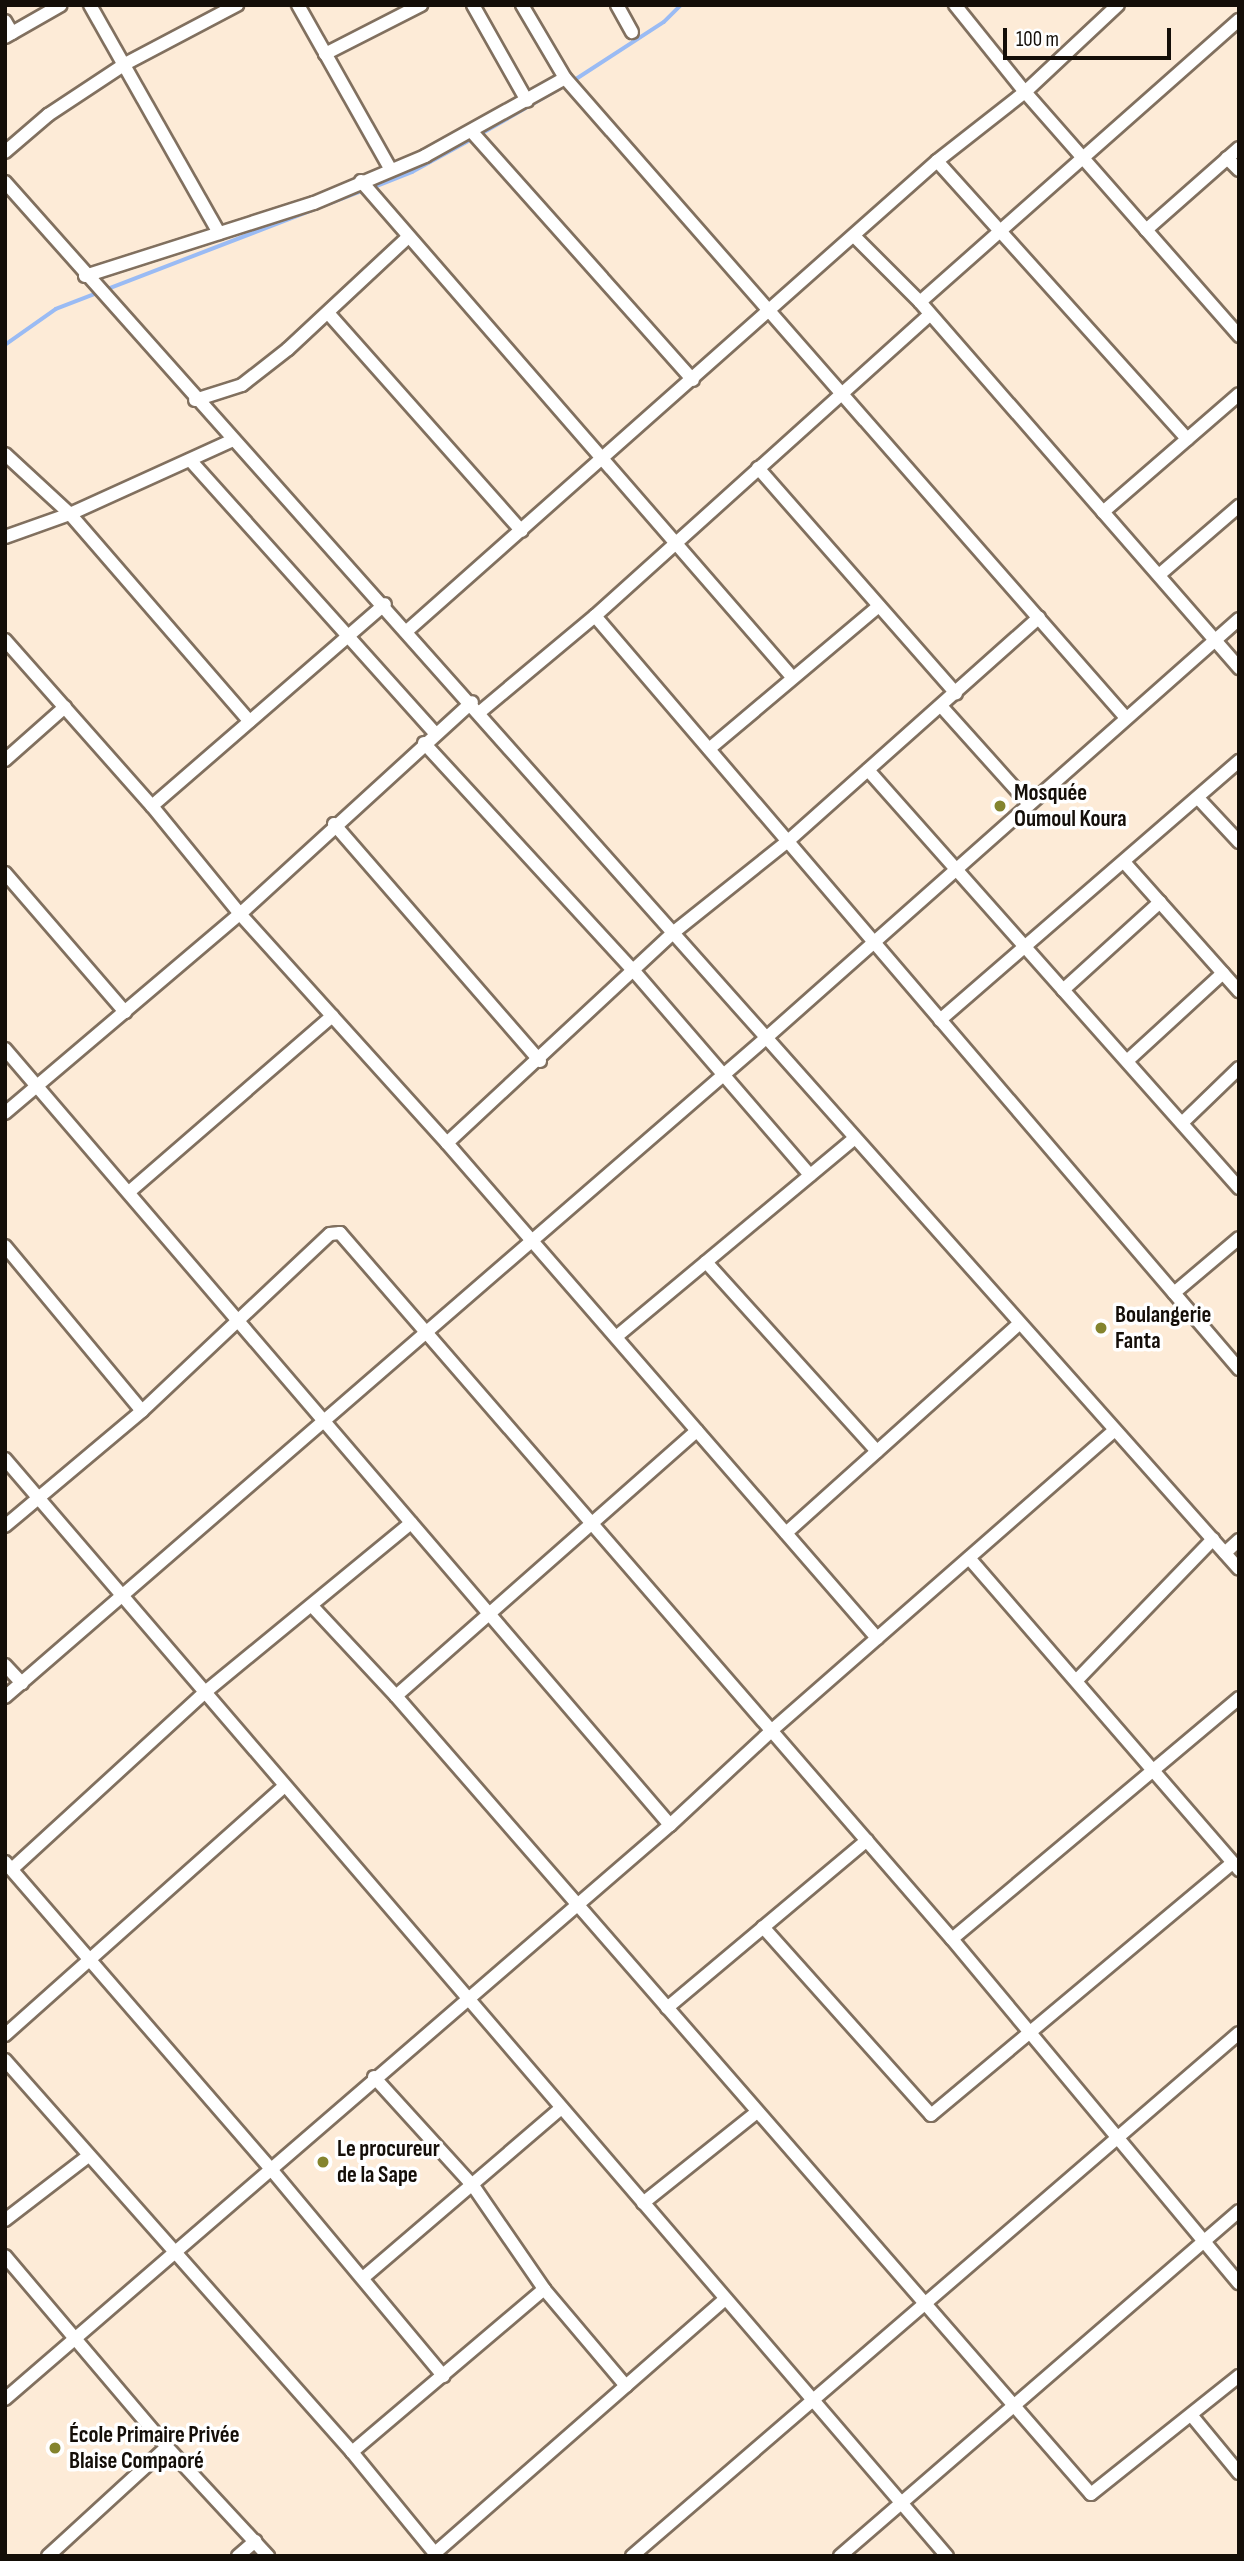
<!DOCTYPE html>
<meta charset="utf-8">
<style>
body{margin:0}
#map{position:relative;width:1244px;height:2561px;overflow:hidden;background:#fdebd7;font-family:"Sofia Sans Condensed",sans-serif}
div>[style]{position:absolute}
.stream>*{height:3.5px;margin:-1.75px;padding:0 1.75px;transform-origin:1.75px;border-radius:1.75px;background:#9abbf4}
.roads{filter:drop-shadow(2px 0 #81705f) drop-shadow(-2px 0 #81705f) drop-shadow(0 2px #81705f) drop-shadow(0 -2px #81705f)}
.minor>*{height:12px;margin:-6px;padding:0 6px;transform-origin:6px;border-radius:6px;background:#fff}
.dots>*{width:19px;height:19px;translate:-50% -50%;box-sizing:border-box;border:4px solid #fff;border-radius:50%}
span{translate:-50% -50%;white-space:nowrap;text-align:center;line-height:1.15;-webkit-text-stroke:7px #fff;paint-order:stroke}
.poi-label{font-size:23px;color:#140e08;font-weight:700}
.left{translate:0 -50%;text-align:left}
.frame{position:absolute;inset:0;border:7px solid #140e08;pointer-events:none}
.scale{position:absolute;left:1003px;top:28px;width:168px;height:32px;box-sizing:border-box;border:4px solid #140e08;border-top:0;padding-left:9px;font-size:21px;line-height:24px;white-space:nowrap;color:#140e08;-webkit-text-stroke:5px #fff;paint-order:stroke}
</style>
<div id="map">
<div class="stream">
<i style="left:573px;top:81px;width:108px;rotate:-33deg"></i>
<i style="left:664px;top:22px;width:24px;rotate:-45deg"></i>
<i style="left:479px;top:135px;width:100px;rotate:-29.9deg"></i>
<i style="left:372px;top:188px;width:43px;rotate:-21.8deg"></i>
<i style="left:412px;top:172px;width:68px;rotate:-28.8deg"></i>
<i style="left:5px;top:345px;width:62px;rotate:-35.2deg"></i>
<i style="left:56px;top:309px;width:331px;rotate:-21.1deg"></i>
</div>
<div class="roads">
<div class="minor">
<i style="left:90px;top:5px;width:262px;rotate:60.5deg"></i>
<i style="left:298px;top:5px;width:189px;rotate:60.6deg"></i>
<i style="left:473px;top:5px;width:110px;rotate:60.6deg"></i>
<i style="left:522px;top:5px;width:85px;rotate:59.5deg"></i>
<i style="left:565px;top:78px;width:851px;rotate:48.76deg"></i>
<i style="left:617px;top:5px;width:31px;rotate:61deg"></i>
<i style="left:955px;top:5px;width:112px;rotate:51.2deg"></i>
<i style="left:1025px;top:92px;width:325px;rotate:48.7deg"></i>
<i style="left:5px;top:21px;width:14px;rotate:60deg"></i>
<i style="left:5px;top:37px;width:64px;rotate:-29.7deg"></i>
<i style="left:325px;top:54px;width:108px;rotate:-27deg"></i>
<i style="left:472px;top:132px;width:332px;rotate:48.3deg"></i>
<i style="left:5px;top:152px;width:57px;rotate:-40.7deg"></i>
<i style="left:48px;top:115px;width:92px;rotate:-33.5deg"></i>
<i style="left:125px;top:64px;width:127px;rotate:-27.8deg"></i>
<i style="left:1227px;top:158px;width:17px;rotate:45deg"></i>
<i style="left:937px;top:161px;width:374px;rotate:48deg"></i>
<i style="left:361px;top:181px;width:657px;rotate:49.01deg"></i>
<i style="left:5px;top:182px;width:1856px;rotate:48.34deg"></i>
<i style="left:1146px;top:230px;width:124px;rotate:-41.4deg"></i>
<i style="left:855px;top:237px;width:92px;rotate:45deg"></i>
<i style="left:920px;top:302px;width:486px;rotate:48.9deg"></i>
<i style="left:85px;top:276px;width:240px;rotate:-17.7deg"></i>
<i style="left:314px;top:203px;width:121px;rotate:-22.9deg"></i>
<i style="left:425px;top:156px;width:160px;rotate:-29.1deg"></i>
<i style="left:920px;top:302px;width:426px;rotate:-41.5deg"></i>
<i style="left:329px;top:314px;width:290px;rotate:48.4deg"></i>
<i style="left:195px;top:400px;width:49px;rotate:-17.7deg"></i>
<i style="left:242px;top:385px;width:58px;rotate:-38deg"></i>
<i style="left:288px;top:349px;width:163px;rotate:-43deg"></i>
<i style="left:5px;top:454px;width:88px;rotate:42.7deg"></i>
<i style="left:70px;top:514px;width:274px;rotate:49.1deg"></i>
<i style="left:190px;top:460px;width:367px;rotate:48.1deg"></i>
<i style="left:758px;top:468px;width:300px;rotate:48.7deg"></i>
<i style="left:1103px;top:512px;width:180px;rotate:-40.9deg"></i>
<i style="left:5px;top:537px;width:69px;rotate:-19.5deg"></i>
<i style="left:70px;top:514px;width:179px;rotate:-24.4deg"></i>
<i style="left:1159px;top:575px;width:106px;rotate:-40.8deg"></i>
<i style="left:595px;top:616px;width:991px;rotate:49.46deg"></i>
<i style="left:408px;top:630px;width:707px;rotate:-41.56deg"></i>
<i style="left:937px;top:161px;width:112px;rotate:-38.1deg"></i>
<i style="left:1025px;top:92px;width:127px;rotate:-43.1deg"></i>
<i style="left:5px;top:640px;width:222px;rotate:48.5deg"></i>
<i style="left:152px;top:806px;width:139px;rotate:50.8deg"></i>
<i style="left:240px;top:914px;width:309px;rotate:47.9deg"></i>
<i style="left:447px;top:1143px;width:656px;rotate:49.02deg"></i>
<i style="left:941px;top:706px;width:132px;rotate:48.1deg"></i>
<i style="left:480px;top:712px;width:150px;rotate:-39.9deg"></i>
<i style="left:595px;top:616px;width:451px;rotate:-42deg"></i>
<i style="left:424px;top:743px;width:309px;rotate:47.4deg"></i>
<i style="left:633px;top:970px;width:271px;rotate:49.2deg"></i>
<i style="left:709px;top:749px;width:222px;rotate:-40.1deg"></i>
<i style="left:5px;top:760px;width:80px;rotate:-41.5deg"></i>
<i style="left:868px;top:770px;width:559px;rotate:48.41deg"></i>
<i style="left:1198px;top:798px;width:60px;rotate:47deg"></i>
<i style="left:152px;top:806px;width:308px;rotate:-40.9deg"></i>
<i style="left:334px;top:824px;width:314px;rotate:49deg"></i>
<i style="left:1124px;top:862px;width:173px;rotate:48.3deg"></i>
<i style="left:5px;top:873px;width:184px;rotate:49.2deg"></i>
<i style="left:1063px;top:990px;width:131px;rotate:-42.2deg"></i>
<i style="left:940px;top:1020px;width:396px;rotate:-40.9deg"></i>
<i style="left:5px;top:1049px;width:1022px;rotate:49.4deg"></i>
<i style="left:1127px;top:1061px;width:130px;rotate:-42.5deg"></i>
<i style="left:5px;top:1113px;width:308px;rotate:-40.3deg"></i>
<i style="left:240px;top:914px;width:314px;rotate:-42.4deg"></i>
<i style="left:1182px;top:1123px;width:79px;rotate:-44deg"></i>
<i style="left:447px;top:1143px;width:310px;rotate:-42.9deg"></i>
<i style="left:674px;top:932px;width:146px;rotate:-38.6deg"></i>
<i style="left:788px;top:841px;width:336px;rotate:-41.7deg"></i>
<i style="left:129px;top:1192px;width:269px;rotate:-40.9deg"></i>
<i style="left:5px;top:1246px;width:214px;rotate:50.3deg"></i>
<i style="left:706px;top:1262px;width:255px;rotate:47.9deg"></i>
<i style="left:1174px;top:1293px;width:85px;rotate:-40.2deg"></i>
<i style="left:616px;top:1337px;width:310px;rotate:-39.8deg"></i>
<i style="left:5px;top:1459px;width:1446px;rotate:49.35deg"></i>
<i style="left:5px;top:1526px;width:179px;rotate:-40deg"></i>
<i style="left:142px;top:1411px;width:258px;rotate:-43.3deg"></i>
<i style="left:330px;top:1234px;width:10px;rotate:-6deg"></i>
<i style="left:340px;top:1233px;width:934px;rotate:49.08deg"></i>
<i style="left:952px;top:1939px;width:448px;rotate:50.2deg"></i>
<i style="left:786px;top:1533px;width:312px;rotate:-41.9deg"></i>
<i style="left:1225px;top:1553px;width:19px;rotate:-43deg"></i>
<i style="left:969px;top:1558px;width:413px;rotate:49.1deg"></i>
<i style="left:312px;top:1606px;width:123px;rotate:47deg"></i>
<i style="left:396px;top:1696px;width:1058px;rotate:48.95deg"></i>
<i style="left:1091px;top:2494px;width:189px;rotate:-38.6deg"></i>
<i style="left:5px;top:1665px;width:25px;rotate:47deg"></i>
<i style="left:1077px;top:1680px;width:196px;rotate:-46deg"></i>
<i style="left:396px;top:1696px;width:401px;rotate:-41.4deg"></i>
<i style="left:5px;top:1697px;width:1007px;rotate:-40.89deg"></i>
<i style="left:766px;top:1038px;width:632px;rotate:-41.54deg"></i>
<i style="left:5px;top:1862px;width:405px;rotate:49.1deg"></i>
<i style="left:270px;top:2168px;width:271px;rotate:50.2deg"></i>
<i style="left:12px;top:1869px;width:260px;rotate:-42.5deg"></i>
<i style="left:204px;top:1693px;width:268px;rotate:-39.4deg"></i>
<i style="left:763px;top:1927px;width:252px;rotate:48.2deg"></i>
<i style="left:931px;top:2115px;width:393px;rotate:-39.9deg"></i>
<i style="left:952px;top:1939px;width:375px;rotate:-40deg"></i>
<i style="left:667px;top:2008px;width:261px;rotate:-40deg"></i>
<i style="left:5px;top:2035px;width:374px;rotate:-41.7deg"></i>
<i style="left:5px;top:2060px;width:524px;rotate:48.48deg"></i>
<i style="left:352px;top:2452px;width:134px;rotate:50.7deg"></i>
<i style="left:374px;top:2077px;width:149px;rotate:47.7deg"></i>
<i style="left:474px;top:2187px;width:124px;rotate:55.5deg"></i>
<i style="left:544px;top:2289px;width:127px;rotate:49.8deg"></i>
<i style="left:643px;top:2203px;width:146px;rotate:-38.6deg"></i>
<i style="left:5px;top:2220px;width:103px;rotate:-37.5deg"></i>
<i style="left:5px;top:2256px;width:250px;rotate:49.7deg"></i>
<i style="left:167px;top:2447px;width:149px;rotate:47.2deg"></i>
<i style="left:364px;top:2277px;width:258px;rotate:-40.6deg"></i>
<i style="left:5px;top:2399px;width:878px;rotate:-40.8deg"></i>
<i style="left:670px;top:1825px;width:138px;rotate:-42.9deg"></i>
<i style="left:771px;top:1731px;width:457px;rotate:-41.2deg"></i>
<i style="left:1192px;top:2416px;width:74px;rotate:50.5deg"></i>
<i style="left:352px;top:2452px;width:252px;rotate:-40.3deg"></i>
<i style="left:435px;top:2553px;width:386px;rotate:-41.2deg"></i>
<i style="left:48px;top:2556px;width:161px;rotate:-42.5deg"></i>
<i style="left:238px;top:2556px;width:23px;rotate:-41deg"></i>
<i style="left:632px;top:2556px;width:801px;rotate:-40.75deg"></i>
<i style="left:840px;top:2556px;width:527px;rotate:-40.85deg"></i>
</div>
</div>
<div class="dots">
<i style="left:1000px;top:806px;background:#84842e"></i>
<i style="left:1101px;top:1328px;background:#84842e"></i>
<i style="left:323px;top:2162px;background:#84842e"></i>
<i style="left:55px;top:2448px;background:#84842e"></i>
</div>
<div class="poi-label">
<span class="left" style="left:1014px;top:806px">Mosquée<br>Oumoul Koura</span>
<span class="left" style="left:1115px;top:1328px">Boulangerie<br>Fanta</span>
<span class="left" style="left:337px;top:2162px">Le procureur<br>de la Sape</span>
<span class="left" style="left:69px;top:2448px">École Primaire Privée<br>Blaise Compaoré</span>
</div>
<div class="frame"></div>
<div class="scale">100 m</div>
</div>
